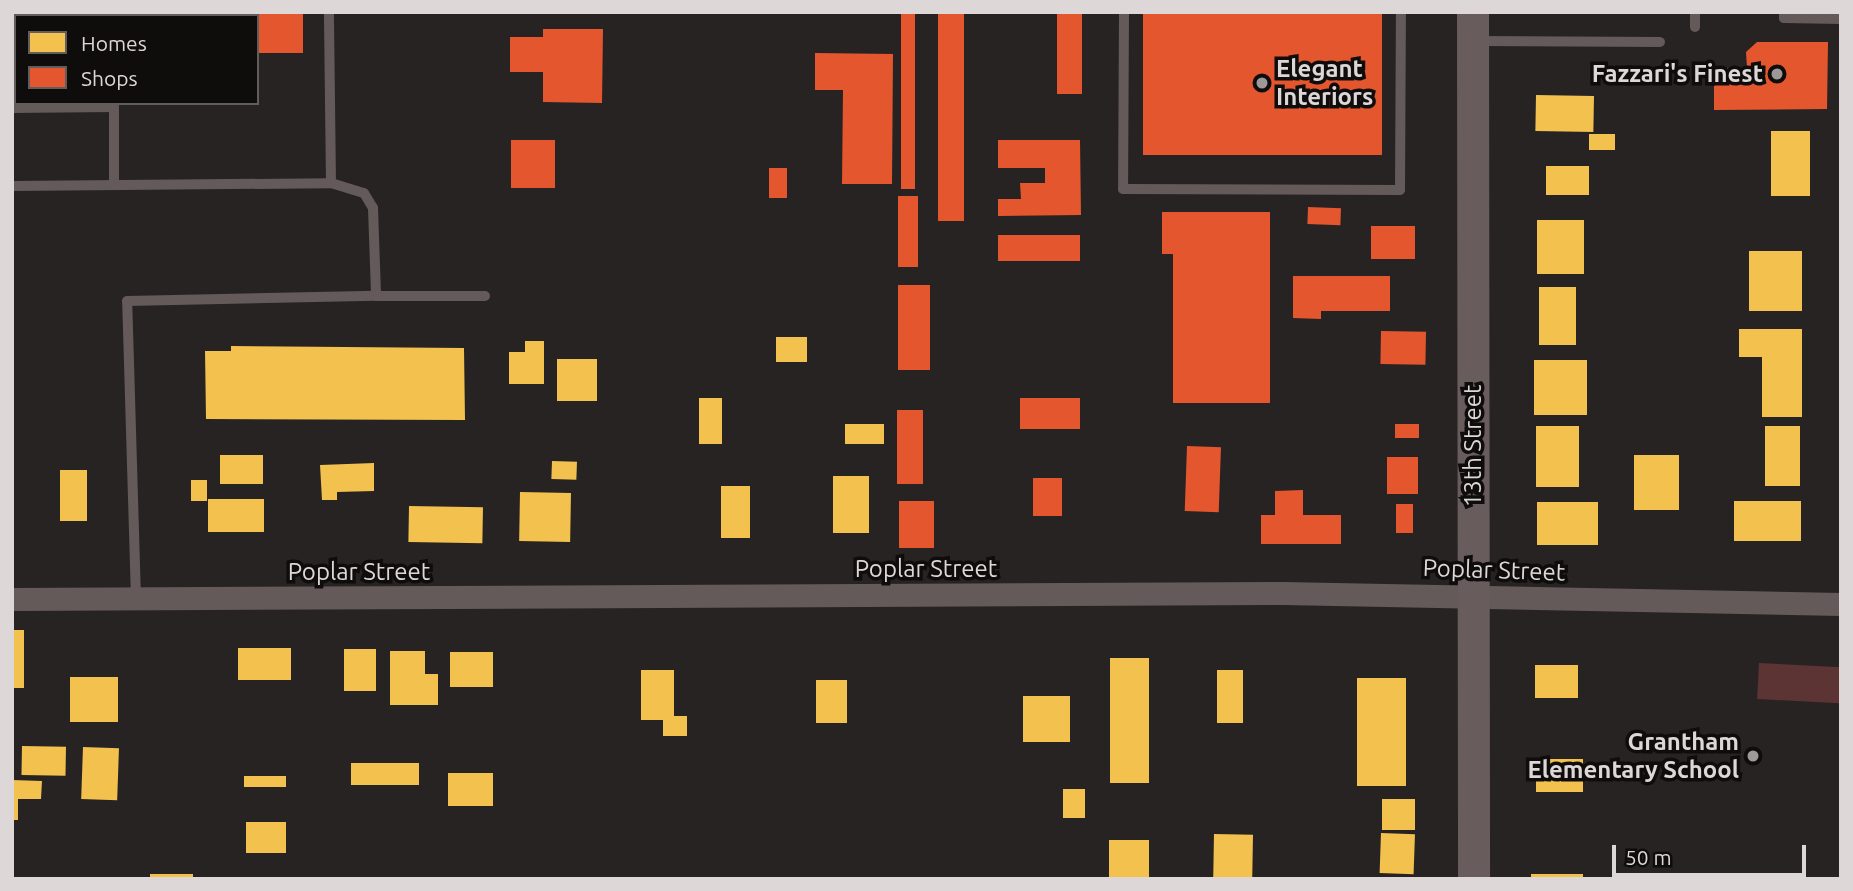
<!DOCTYPE html>
<style>
body{margin:0}
#map{position:relative;width:1853px;height:891px;overflow:hidden;background:#282323;font-family:Ubuntu,sans-serif}
div>[style]{position:absolute}
.green>*{inset:0;background:#5b3433;transform-origin:0 0}
.homes>*{inset:0;background:#f2c14e;transform-origin:0 0}
.shops>*{inset:0;background:#e4572e;transform-origin:0 0}
.lane>*{height:10px;margin:-5px;padding:0 5px;transform-origin:5px;border-radius:5px;background:#645a5a}
.street>*{height:23px;margin:-11.5px;padding:0 11.5px;transform-origin:11.5px;border-radius:11.5px;background:#645a5a}
.secondary>*{height:32px;margin:-16px;padding:0 16px;transform-origin:16px;border-radius:16px;background:#685d5c}
.dots>*{width:19px;height:19px;translate:-50% -50%;box-sizing:border-box;border:4px solid #0f0c0c;border-radius:50%}
span{translate:-50% -50%;white-space:nowrap;text-align:center;line-height:1.15;-webkit-text-stroke:7px #0f0c0c;paint-order:stroke}
.poi-label{font-size:24px;color:#ddd7d7;font-weight:700}
.left{translate:0 -50%;text-align:left}
.right{translate:-100% -50%;text-align:right}
.street-label{font-size:24px;color:#ddd7d7}
.frame{position:absolute;inset:0;border:14px solid #ddd7d7;pointer-events:none}
.legend{position:absolute;left:14px;top:14px;width:245px;height:91px;box-sizing:border-box;background:#0f0c0c;border:2px solid #615d5d;margin:0;padding:9px 12px;list-style:none;font-size:21px;color:#ddd7d7}
.legend li{display:flex;align-items:center;gap:14px;height:35px}
.legend b{width:35px;border:2px solid #615d5d}
.scale{position:absolute;left:1612px;top:845px;width:194px;height:32px;box-sizing:border-box;border:4px solid #ddd7d7;border-top:0;padding-left:9px;font-size:21px;line-height:24px;white-space:nowrap;color:#ddd7d7;-webkit-text-stroke:5px #0f0c0c;paint-order:stroke}
</style>
<div id="map">
<div class="green">
<i style="left:1759px;top:663px;width:82px;height:36px;rotate:3deg"></i>
</div>
<div class="homes">
<i style="left:1536px;top:95px;width:58px;height:36px;rotate:1deg"></i>
<i style="left:1771px;top:131px;width:39px;height:65px"></i>
<i style="left:1589px;top:134px;width:26px;height:16px"></i>
<i style="left:1546px;top:166px;width:43px;height:29px"></i>
<i style="left:1537px;top:220px;width:47px;height:54px"></i>
<i style="left:1749px;top:251px;width:53px;height:60px"></i>
<i style="left:1539px;top:287px;width:37px;height:58px"></i>
<i style="clip-path:polygon(1739px 329px,1802px 329px,1802px 417px,1762px 417px,1762px 357px,1739px 357px)"></i>
<i style="left:776px;top:337px;width:31px;height:25px"></i>
<i style="clip-path:polygon(525px 341px,544px 341px,544px 384px,509px 384px,509px 352px,525px 352px)"></i>
<i style="clip-path:polygon(231px 346px,464px 348px,465px 420px,206px 419px,205px 351px,231px 351px)"></i>
<i style="left:557px;top:359px;width:40px;height:42px"></i>
<i style="left:1534px;top:360px;width:53px;height:55px"></i>
<i style="left:699px;top:398px;width:23px;height:46px"></i>
<i style="left:845px;top:424px;width:39px;height:20px"></i>
<i style="left:1536px;top:426px;width:43px;height:61px"></i>
<i style="left:1765px;top:426px;width:35px;height:60px"></i>
<i style="left:220px;top:455px;width:43px;height:29px"></i>
<i style="left:1634px;top:455px;width:45px;height:55px"></i>
<i style="left:552px;top:461px;width:25px;height:18px;rotate:2deg"></i>
<i style="clip-path:polygon(374px 463px,374px 491px,337px 492px,337px 500px,322px 500px,320px 465px)"></i>
<i style="left:60px;top:470px;width:27px;height:51px"></i>
<i style="left:833px;top:476px;width:36px;height:57px"></i>
<i style="left:191px;top:480px;width:16px;height:21px"></i>
<i style="left:721px;top:486px;width:29px;height:52px"></i>
<i style="left:520px;top:492px;width:51px;height:49px;rotate:1deg"></i>
<i style="left:208px;top:499px;width:56px;height:33px"></i>
<i style="left:1734px;top:501px;width:67px;height:40px"></i>
<i style="left:1537px;top:502px;width:61px;height:43px"></i>
<i style="left:409px;top:506px;width:74px;height:36px;rotate:1deg"></i>
<i style="left:12px;top:630px;width:12px;height:58px"></i>
<i style="left:238px;top:648px;width:53px;height:32px"></i>
<i style="left:344px;top:649px;width:32px;height:42px"></i>
<i style="clip-path:polygon(390px 651px,425px 651px,425px 674px,438px 674px,438px 705px,390px 705px)"></i>
<i style="left:450px;top:652px;width:43px;height:35px"></i>
<i style="left:1110px;top:658px;width:39px;height:125px"></i>
<i style="left:1535px;top:665px;width:43px;height:33px"></i>
<i style="clip-path:polygon(641px 670px,674px 670px,674px 716px,687px 716px,687px 736px,663px 736px,663px 720px,641px 720px)"></i>
<i style="left:1217px;top:670px;width:26px;height:53px"></i>
<i style="left:70px;top:677px;width:48px;height:45px"></i>
<i style="left:1357px;top:678px;width:49px;height:108px"></i>
<i style="left:816px;top:680px;width:31px;height:43px"></i>
<i style="left:1023px;top:696px;width:47px;height:46px"></i>
<i style="left:22px;top:746px;width:44px;height:29px;rotate:1deg"></i>
<i style="left:83px;top:747px;width:36px;height:52px;rotate:2deg"></i>
<i style="left:1536px;top:759px;width:47px;height:33px"></i>
<i style="left:351px;top:763px;width:68px;height:22px"></i>
<i style="left:448px;top:773px;width:45px;height:33px"></i>
<i style="left:244px;top:776px;width:42px;height:11px"></i>
<i style="clip-path:polygon(12px 780px,42px 781px,41px 799px,18px 799px,18px 820px,12px 820px)"></i>
<i style="left:1063px;top:789px;width:22px;height:29px"></i>
<i style="left:1382px;top:799px;width:33px;height:31px"></i>
<i style="left:246px;top:822px;width:40px;height:31px"></i>
<i style="left:1381px;top:833px;width:34px;height:40px;rotate:2deg"></i>
<i style="left:1214px;top:834px;width:39px;height:45px;rotate:1deg"></i>
<i style="left:1109px;top:840px;width:40px;height:39px"></i>
<i style="left:150px;top:874px;width:43px;height:5px"></i>
<i style="left:1531px;top:874px;width:52px;height:5px"></i>
</div>
<div class="shops">
<i style="clip-path:polygon(12px 12px,303px 12px,303px 53px,257px 53px,257px 16px,16px 16px,12px 58px)"></i>
<i style="left:901px;top:12px;width:14px;height:177px"></i>
<i style="left:938px;top:12px;width:26px;height:209px"></i>
<i style="left:1057px;top:12px;width:25px;height:82px"></i>
<i style="left:1143px;top:12px;width:239px;height:143px"></i>
<i style="clip-path:polygon(543px 29px,603px 29px,602px 103px,543px 102px,543px 72px,510px 72px,510px 37px,543px 37px)"></i>
<i style="clip-path:polygon(1757px 42px,1828px 42px,1827px 109px,1714px 110px,1714px 80px,1727px 79px,1727px 68px,1747px 68px,1746px 52px)"></i>
<i style="clip-path:polygon(815px 53px,893px 54px,892px 184px,842px 184px,843px 90px,815px 90px)"></i>
<i style="left:511px;top:140px;width:44px;height:48px"></i>
<i style="clip-path:polygon(998px 140px,1080px 140px,1081px 215px,998px 216px,998px 199px,1021px 199px,1020px 183px,1045px 183px,1045px 168px,998px 168px)"></i>
<i style="left:769px;top:168px;width:18px;height:30px"></i>
<i style="left:898px;top:196px;width:20px;height:71px"></i>
<i style="left:1308px;top:207px;width:33px;height:17px;rotate:2deg"></i>
<i style="clip-path:polygon(1162px 212px,1270px 212px,1270px 403px,1173px 403px,1173px 254px,1162px 254px)"></i>
<i style="left:1371px;top:226px;width:44px;height:33px"></i>
<i style="left:998px;top:235px;width:82px;height:26px"></i>
<i style="clip-path:polygon(1293px 276px,1390px 276px,1390px 311px,1321px 311px,1321px 319px,1293px 318px)"></i>
<i style="left:898px;top:285px;width:32px;height:85px"></i>
<i style="left:1381px;top:331px;width:45px;height:33px;rotate:1deg"></i>
<i style="left:1020px;top:398px;width:60px;height:31px"></i>
<i style="left:897px;top:410px;width:26px;height:74px"></i>
<i style="left:1395px;top:424px;width:24px;height:14px"></i>
<i style="left:1187px;top:446px;width:34px;height:65px;rotate:2deg"></i>
<i style="left:1387px;top:457px;width:31px;height:37px"></i>
<i style="left:1033px;top:478px;width:29px;height:38px"></i>
<i style="clip-path:polygon(1303px 490px,1303px 515px,1341px 515px,1341px 544px,1261px 544px,1261px 515px,1275px 515px,1275px 491px)"></i>
<i style="left:899px;top:501px;width:35px;height:47px"></i>
<i style="left:1396px;top:504px;width:17px;height:29px"></i>
</div>
<div class="lane">
<i style="left:1124px;top:12px;width:177px;rotate:90.3deg"></i>
<i style="left:1123px;top:189px;width:277px;rotate:0.2deg"></i>
<i style="left:1400px;top:190px;width:178px;rotate:-89.7deg"></i>
<i style="left:1695px;top:12px;width:15px;rotate:90deg"></i>
<i style="left:1784px;top:12px;width:6px;rotate:90deg"></i>
<i style="left:1784px;top:18px;width:57px;rotate:1deg"></i>
<i style="left:1476px;top:41px;width:184px;rotate:0.3deg"></i>
<i style="left:12px;top:108px;width:102px;rotate:-0.6deg"></i>
<i style="left:114px;top:107px;width:78px;rotate:90deg"></i>
<i style="left:331px;top:183px;width:34px;rotate:17deg"></i>
<i style="left:364px;top:193px;width:17px;rotate:59deg"></i>
<i style="left:373px;top:208px;width:88px;rotate:88deg"></i>
<i style="left:376px;top:296px;width:109px"></i>
<i style="left:12px;top:186px;width:319px;rotate:-0.5deg"></i>
<i style="left:331px;top:183px;width:171px;rotate:-90.7deg"></i>
<i style="left:136px;top:599px;width:298px;rotate:-91.7deg"></i>
<i style="left:127px;top:301px;width:249px;rotate:-1.2deg"></i>
</div>
<div class="street">
<i style="left:12px;top:599px;width:1271px;rotate:-0.27deg"></i>
<i style="left:1283px;top:593px;width:558px;rotate:1.13deg"></i>
</div>
<div class="secondary">
<i style="left:1473px;top:12px;width:867px;rotate:89.93deg"></i>
</div>
<div class="dots">
<i style="left:1777px;top:74px;background:#9e9898"></i>
<i style="left:1262px;top:83px;background:#9e9898"></i>
<i style="left:1753px;top:756px;background:#9e9898"></i>
</div>
<div class="poi-label">
<span class="left" style="left:1276px;top:83px">Elegant<br>Interiors</span>
<span class="right" style="left:1763px;top:74px">Fazzari's Finest</span>
<span class="right" style="left:1739px;top:756px">Grantham<br>Elementary School</span>
</div>
<div class="street-label">
<span style="left:1473px;top:446px;rotate:-90deg">13th Street</span>
<span style="left:926px;top:569px">Poplar Street</span>
<span style="left:1494px;top:570px;rotate:2deg">Poplar Street</span>
<span style="left:359px;top:572px">Poplar Street</span>
</div>
<div class="frame"></div>
<ul class="legend">
<li><b style="height:19px;background:#f2c14e"></b>Homes</li>
<li><b style="height:19px;background:#e4572e"></b>Shops</li>
</ul>
<div class="scale">50 m</div>
</div>
